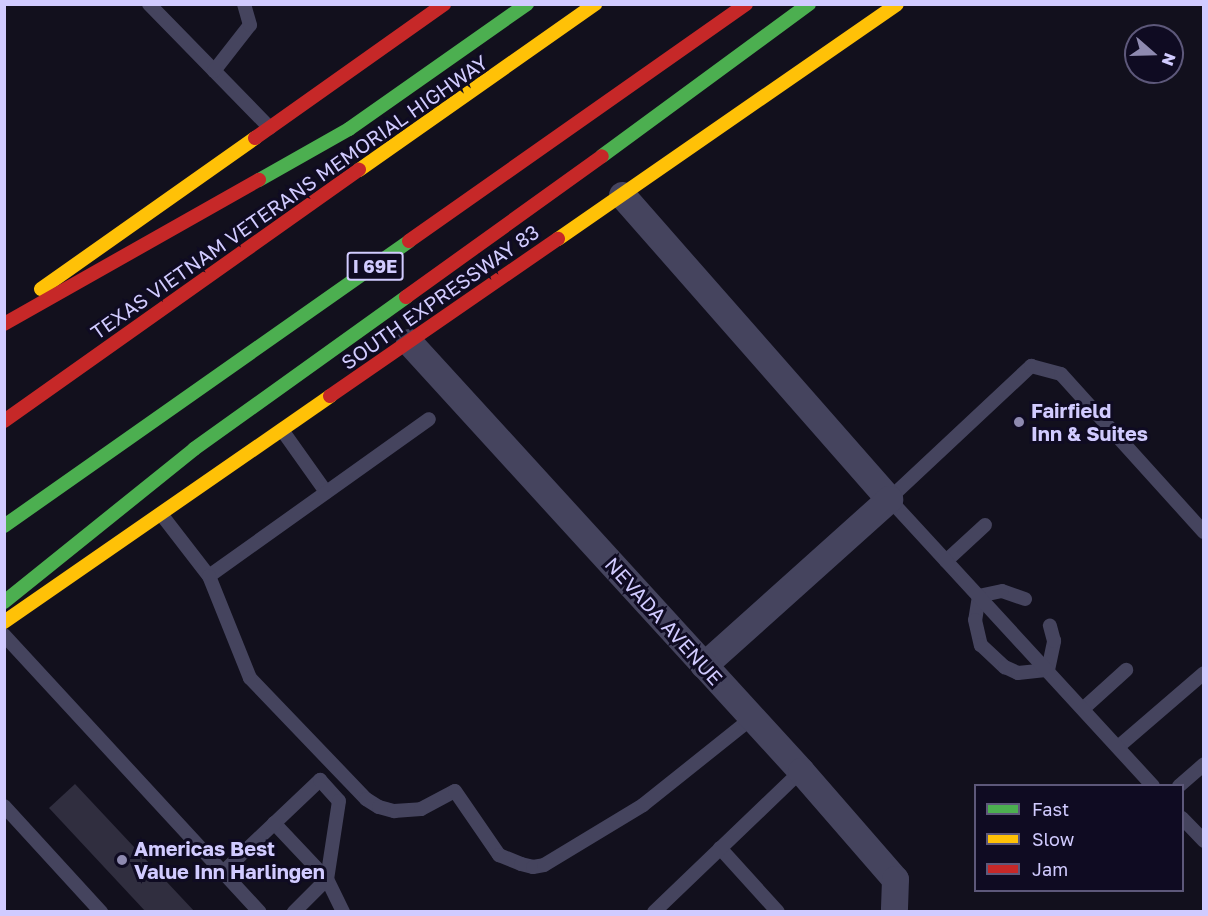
<!DOCTYPE html>
<style>
body{margin:0}
#map{position:relative;width:1208px;height:916px;overflow:hidden;background:#12101d;font-family:"Golos Text",sans-serif}
div>[style]{position:absolute}
.building>*{inset:0;background:#302e3f}
.lane>*{height:14px;margin:-7px;padding:0 7px;transform-origin:7px;border-radius:7px;background:#45445e}
.street>*{height:27px;margin:-13.5px;padding:0 13.5px;transform-origin:13.5px;border-radius:13.5px;background:#45445e}
.fast>*{height:14px;margin:-7px;padding:0 7px;transform-origin:7px;border-radius:7px;background:#4caf50}
.slow>*{height:14px;margin:-7px;padding:0 7px;transform-origin:7px;border-radius:7px;background:#ffc107}
.jam>*{height:14px;margin:-7px;padding:0 7px;transform-origin:7px;border-radius:7px;background:#c62828}
.dots>*{width:16px;height:16px;translate:-50% -50%;box-sizing:border-box;border:3px solid #0f0b22;border-radius:50%}
span{translate:-50% -50%;white-space:nowrap;text-align:center;line-height:1.15;-webkit-text-stroke:6px #0f0b22;paint-order:stroke}
.shield-label span{padding:2px 4px;background:#0f0b22;border:2px solid;border-radius:4px;-webkit-text-stroke-width:0}
.shield-label{font-size:18px;color:#d1cbff;font-weight:700}
.street-label{font-size:20px;color:#d1cbff}
.poi-label{font-size:20px;color:#d1cbff;font-weight:700}
.left{translate:0 -50%;text-align:left}
.frame{position:absolute;inset:0;border:6px solid #d1cbff;pointer-events:none}
.legend{position:absolute;left:974px;top:784px;width:210px;height:108px;box-sizing:border-box;background:#0f0b22;border:2px solid #5d587a;margin:0;padding:8px 10px;list-style:none;font-size:18px;color:#d1cbff}
.legend li{display:flex;align-items:center;gap:12px;height:30px}
.legend b{width:30px;border:2px solid #5d587a}
.north{position:absolute;left:1124px;top:24px;width:60px;height:60px;box-sizing:border-box;background:#0f0b22;border:2px solid #5d587a;border-radius:50%;rotate:110deg;font-size:16px;font-weight:700;line-height:24px;text-align:center;color:#d1cbff}
.north::after{content:'';display:block;margin:auto;width:21px;height:27px;background:#8e8ab0;clip-path:polygon(50% 0,100% 100%,50% 72%,0 100%)}
</style>
<div id="map">
<div class="building">
<i style="clip-path:polygon(75px 784px,195px 912px,146px 912px,49px 808px)"></i>
</div>
<div class="lane">
<i style="left:149px;top:4px;width:173px;rotate:45.7deg"></i>
<i style="left:214px;top:71px;width:58px;rotate:-52deg"></i>
<i style="left:250px;top:25px;width:22px;rotate:-106deg"></i>
<i style="left:282px;top:430px;width:76px;rotate:54.6deg"></i>
<i style="left:161px;top:514px;width:78px;rotate:52.3deg"></i>
<i style="left:209px;top:576px;width:270px;rotate:-35.5deg"></i>
<i style="left:946px;top:561px;width:53px;rotate:-42.7deg"></i>
<i style="left:209px;top:576px;width:110px;rotate:68.1deg"></i>
<i style="left:250px;top:678px;width:168px;rotate:46.2deg"></i>
<i style="left:366px;top:799px;width:15px;rotate:32deg"></i>
<i style="left:379px;top:807px;width:16px;rotate:15deg"></i>
<i style="left:394px;top:811px;width:27px;rotate:-4deg"></i>
<i style="left:421px;top:809px;width:38px;rotate:-28deg"></i>
<i style="left:455px;top:791px;width:78px;rotate:55.5deg"></i>
<i style="left:499px;top:855px;width:24px;rotate:22deg"></i>
<i style="left:521px;top:864px;width:12px;rotate:14deg"></i>
<i style="left:533px;top:867px;width:11px;rotate:-10deg"></i>
<i style="left:544px;top:865px;width:116px;rotate:-31.2deg"></i>
<i style="left:643px;top:805px;width:139px;rotate:-38.6deg"></i>
<i style="left:1025px;top:599px;width:24px;rotate:-161deg"></i>
<i style="left:1002px;top:591px;width:24px;rotate:168deg"></i>
<i style="left:979px;top:596px;width:24px;rotate:99deg"></i>
<i style="left:975px;top:620px;width:26px;rotate:77deg"></i>
<i style="left:981px;top:645px;width:33px;rotate:43deg"></i>
<i style="left:1005px;top:667px;width:14px;rotate:25deg"></i>
<i style="left:1018px;top:673px;width:30px;rotate:-6deg"></i>
<i style="left:1048px;top:670px;width:30px;rotate:-78deg"></i>
<i style="left:1054px;top:641px;width:16px;rotate:-105deg"></i>
<i style="left:4px;top:635px;width:377px;rotate:47.3deg"></i>
<i style="left:1084px;top:708px;width:57px;rotate:-42.1deg"></i>
<i style="left:1118px;top:747px;width:113px;rotate:-40.7deg"></i>
<i style="left:1153px;top:786px;width:390px;rotate:-132.6deg"></i>
<i style="left:889px;top:499px;width:195px;rotate:-43.1deg"></i>
<i style="left:1031px;top:366px;width:31px;rotate:15deg"></i>
<i style="left:1061px;top:374px;width:213px;rotate:47.9deg"></i>
<i style="left:1179px;top:786px;width:33px;rotate:-41deg"></i>
<i style="left:4px;top:806px;width:144px;rotate:47.5deg"></i>
<i style="left:1182px;top:818px;width:32px;rotate:46deg"></i>
<i style="left:274px;top:823px;width:77px;rotate:46.6deg"></i>
<i style="left:327px;top:879px;width:37px;rotate:64deg"></i>
<i style="left:720px;top:848px;width:86px;rotate:47.8deg"></i>
<i style="left:223px;top:872px;width:134px;rotate:-43.5deg"></i>
<i style="left:320px;top:780px;width:28px;rotate:48deg"></i>
<i style="left:339px;top:801px;width:79px;rotate:98.7deg"></i>
<i style="left:327px;top:879px;width:47px;rotate:135deg"></i>
<i style="left:654px;top:912px;width:204px;rotate:-43.8deg"></i>
</div>
<div class="street">
<i style="left:622px;top:195px;width:405px;rotate:48.7deg"></i>
<i style="left:889px;top:499px;width:249px;rotate:138.1deg"></i>
<i style="left:409px;top:342px;width:581px;rotate:47.58deg"></i>
<i style="left:801px;top:771px;width:143px;rotate:49deg"></i>
<i style="left:895px;top:879px;width:33px;rotate:92deg"></i>
</div>
<div class="fast">
<i style="left:602px;top:156px;width:257px;rotate:-36.3deg"></i>
<i style="left:259px;top:180px;width:103px;rotate:-29.5deg"></i>
<i style="left:349px;top:129px;width:218px;rotate:-35.1deg"></i>
<i style="left:4px;top:526px;width:495px;rotate:-35.1deg"></i>
<i style="left:4px;top:602px;width:244px;rotate:-38.8deg"></i>
<i style="left:194px;top:449px;width:261px;rotate:-35.6deg"></i>
</div>
<div class="slow">
<i style="left:359px;top:170px;width:289px;rotate:-35.1deg"></i>
<i style="left:558px;top:239px;width:412px;rotate:-34.7deg"></i>
<i style="left:41px;top:289px;width:262px;rotate:-35.2deg"></i>
<i style="left:4px;top:622px;width:397px;rotate:-34.7deg"></i>
</div>
<div class="jam">
<i style="left:255px;top:138px;width:232px;rotate:-35.3deg"></i>
<i style="left:409px;top:241px;width:412px;rotate:-35.1deg"></i>
<i style="left:406px;top:297px;width:241px;rotate:-35.7deg"></i>
<i style="left:4px;top:324px;width:293px;rotate:-29.5deg"></i>
<i style="left:330px;top:396px;width:277px;rotate:-34.6deg"></i>
<i style="left:4px;top:421px;width:435px;rotate:-35.3deg"></i>
</div>
<div class="dots">
<i style="left:1019px;top:422px;background:#8e8ab0"></i>
<i style="left:122px;top:860px;background:#8e8ab0"></i>
</div>
<div class="shield-label">
<span style="left:375px;top:266px">I 69E</span>
</div>
<div class="street-label">
<span style="left:289px;top:197px;rotate:-35deg">TEXAS VIETNAM VETERANS MEMORIAL HIGHWAY</span>
<span style="left:440px;top:297px;rotate:-35deg">SOUTH EXPRESSWAY 83</span>
<span style="left:664px;top:621px;rotate:48deg">NEVADA AVENUE</span>
</div>
<div class="poi-label">
<span class="left" style="left:1031px;top:422px">Fairfield<br>Inn &amp; Suites</span>
<span class="left" style="left:134px;top:860px">Americas Best<br>Value Inn Harlingen</span>
</div>
<div class="frame"></div>
<ul class="legend">
<li><b style="height:8px;background:#4caf50"></b>Fast</li>
<li><b style="height:8px;background:#ffc107"></b>Slow</li>
<li><b style="height:8px;background:#c62828"></b>Jam</li>
</ul>
<div class="north">N</div>
</div>
